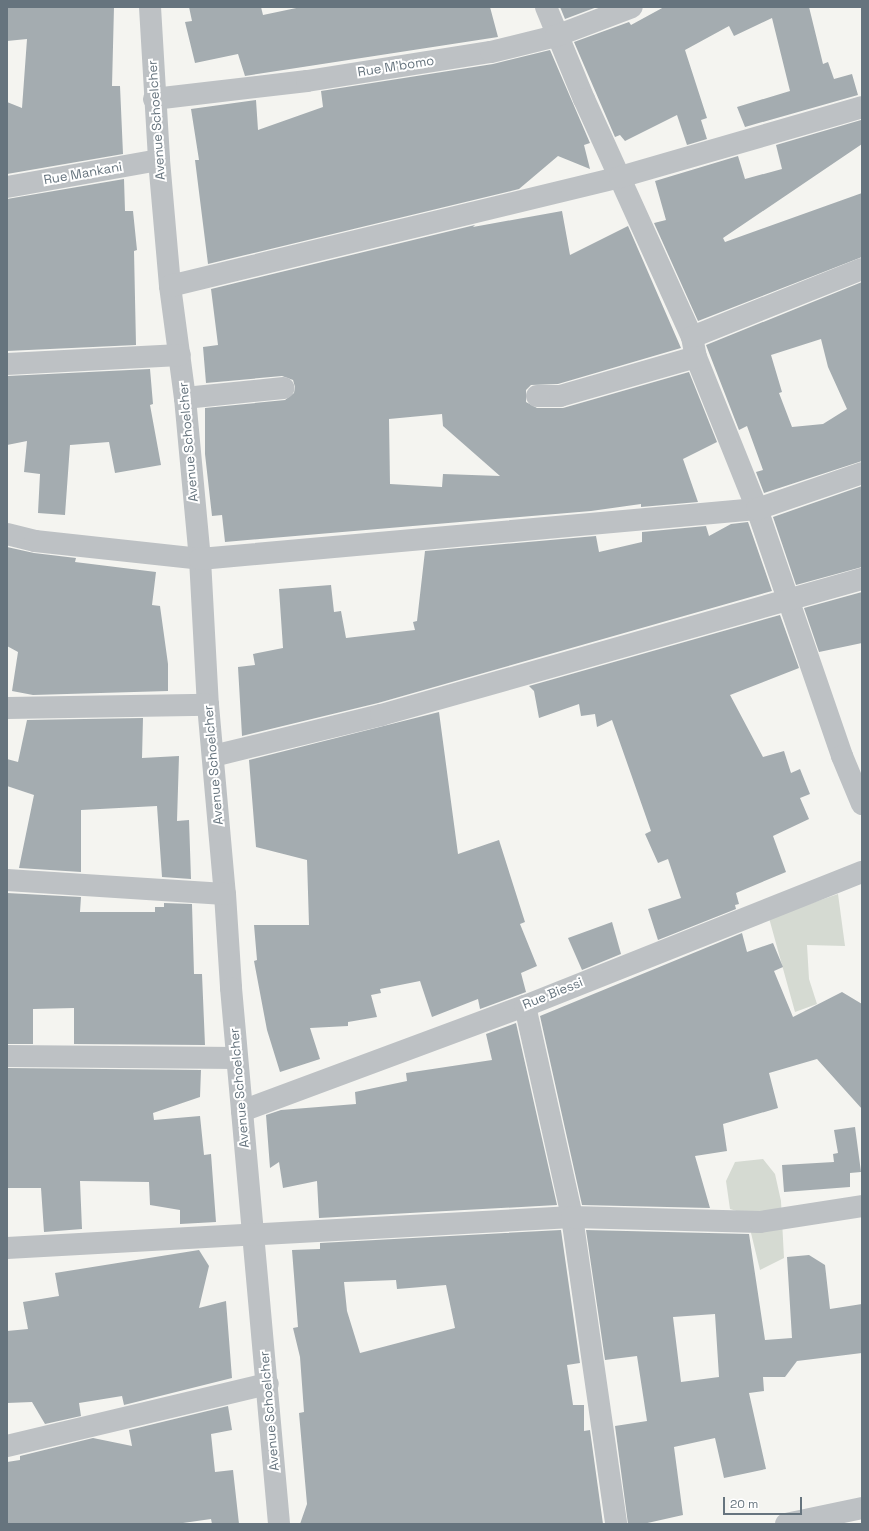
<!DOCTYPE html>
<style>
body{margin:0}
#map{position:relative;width:869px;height:1531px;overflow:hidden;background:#f4f4f0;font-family:"Space Grotesk",sans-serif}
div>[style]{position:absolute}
.green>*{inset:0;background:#d5dad2}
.building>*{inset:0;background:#a4acb0}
.minor>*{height:22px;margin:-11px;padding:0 11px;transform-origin:11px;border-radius:11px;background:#bdc1c4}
span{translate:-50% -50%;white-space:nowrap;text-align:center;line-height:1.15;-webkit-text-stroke:4px #fff;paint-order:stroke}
.street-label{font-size:13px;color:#66747e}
.frame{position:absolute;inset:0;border:8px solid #66747e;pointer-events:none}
.scale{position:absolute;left:723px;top:1497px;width:79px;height:18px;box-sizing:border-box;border:2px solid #66747e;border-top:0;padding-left:5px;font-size:12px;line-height:14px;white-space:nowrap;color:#66747e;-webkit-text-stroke:3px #fff;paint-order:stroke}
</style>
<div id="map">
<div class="green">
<i style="clip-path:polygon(838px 894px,845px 946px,807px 945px,809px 979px,817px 1004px,795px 1012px,769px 918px)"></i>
<i style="clip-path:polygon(763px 1159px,775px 1174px,781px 1201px,784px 1258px,760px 1270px,751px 1233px,753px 1216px,730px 1209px,726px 1181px,735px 1162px)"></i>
</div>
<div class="building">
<i style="clip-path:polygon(7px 7px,114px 7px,112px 86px,120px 86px,123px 154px,7px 174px,7px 102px,22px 108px,27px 39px,7px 41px)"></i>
<i style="clip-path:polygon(189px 7px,261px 7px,263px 15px,301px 7px,490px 7px,498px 37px,245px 76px,238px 54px,195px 63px,185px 22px,192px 21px)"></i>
<i style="clip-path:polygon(560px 7px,597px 7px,565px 19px)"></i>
<i style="clip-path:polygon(664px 7px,809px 7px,823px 64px,828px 62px,834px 79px,852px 74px,858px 95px,745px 127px,737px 107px,790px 91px,772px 18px,734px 36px,729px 26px,685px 50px,707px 118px,701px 120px,707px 139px,687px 145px,677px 115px,625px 141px,620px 135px,615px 137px,574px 42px,629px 22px,631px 25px)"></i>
<i style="clip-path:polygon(550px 50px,590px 143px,584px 145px,590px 169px,558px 156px,519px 189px,208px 264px,195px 160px,199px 160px,191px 109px,256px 100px,258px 130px,323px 107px,321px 91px,493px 64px)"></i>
<i style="clip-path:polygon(861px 120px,862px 144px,723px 238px,725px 242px,862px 193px,862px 257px,698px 321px,654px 223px,666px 220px,655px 181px,738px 156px,745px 179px,782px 169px,776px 145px)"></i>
<i style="clip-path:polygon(124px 179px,125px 211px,133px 211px,137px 250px,134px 251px,136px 345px,7px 351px,7px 199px)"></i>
<i style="clip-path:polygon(evenodd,562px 211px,570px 255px,628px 226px,681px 348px,558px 384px,531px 385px,526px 390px,526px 402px,537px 408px,563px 408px,689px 372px,717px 442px,683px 459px,698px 502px,641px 507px,641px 504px,591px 511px,225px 542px,222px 515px,212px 516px,205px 454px,205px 408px,285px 400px,294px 393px,295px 387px,293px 380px,282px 376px,206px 383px,203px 347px,218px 345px,211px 289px,475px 225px,473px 227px,562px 211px,442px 414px,443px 426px,500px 476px,443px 474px,442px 487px,390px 484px,389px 419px,442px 414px)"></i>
<i style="clip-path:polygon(evenodd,862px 282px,862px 461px,764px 493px,756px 472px,763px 470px,747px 426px,739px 430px,706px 345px,862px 282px,821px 339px,828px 367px,847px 409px,823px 424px,792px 427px,779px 393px,782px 392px,771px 355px,821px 339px)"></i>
<i style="clip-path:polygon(150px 369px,153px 404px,150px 405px,161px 465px,115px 473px,109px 442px,70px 445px,65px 515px,38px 513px,40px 474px,24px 472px,27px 441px,7px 445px,7px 376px)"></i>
<i style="clip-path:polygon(862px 486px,862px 567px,796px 585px,773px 517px)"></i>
<i style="clip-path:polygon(748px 522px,772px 591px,378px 703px,242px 736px,238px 667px,255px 665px,253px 654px,283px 648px,279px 589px,331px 585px,334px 612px,341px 611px,346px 638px,415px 630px,413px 622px,417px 621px,425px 551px,596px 536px,599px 552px,642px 542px,642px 532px,706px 526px,709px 536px,731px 524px)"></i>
<i style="clip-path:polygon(7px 547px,34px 553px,76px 558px,75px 562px,156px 572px,152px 605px,160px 606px,168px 664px,168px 691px,33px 695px,12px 691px,18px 652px,7px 646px)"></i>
<i style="clip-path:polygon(862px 592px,862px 643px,819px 652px,804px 608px)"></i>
<i style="clip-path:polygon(780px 615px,799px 668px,730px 695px,763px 757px,784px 751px,791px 773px,800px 769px,810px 794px,800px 798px,809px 819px,773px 836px,786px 872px,736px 893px,739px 904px,735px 905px,736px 909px,658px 940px,648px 909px,681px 898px,668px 859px,658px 863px,645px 834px,651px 831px,612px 720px,597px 727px,595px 714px,581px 716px,579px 704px,539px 718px,534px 691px,529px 686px)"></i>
<i style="clip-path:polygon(439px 712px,458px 854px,499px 840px,525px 922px,520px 924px,537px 966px,521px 973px,526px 992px,480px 1009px,478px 999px,432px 1017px,420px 981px,380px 989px,381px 993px,371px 995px,377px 1017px,348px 1022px,348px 1026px,310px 1028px,320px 1059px,280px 1072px,267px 1030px,254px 961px,257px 960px,254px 925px,309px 925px,307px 860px,256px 847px,249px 760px)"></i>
<i style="clip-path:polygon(143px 718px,142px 758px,179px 756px,177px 821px,189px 820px,191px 879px,162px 877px,157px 806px,81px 810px,81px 872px,19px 868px,34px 795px,7px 786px,7px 759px,18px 762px,27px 720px)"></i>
<i style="clip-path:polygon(7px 893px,81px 897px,80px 912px,155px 912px,155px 907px,164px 907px,164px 903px,192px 904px,194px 974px,202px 974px,205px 1045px,74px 1044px,74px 1008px,33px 1009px,33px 1044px,7px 1044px)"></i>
<i style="clip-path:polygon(612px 922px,621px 954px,582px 970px,568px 938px)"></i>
<i style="clip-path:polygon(742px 933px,747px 952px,773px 943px,783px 967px,774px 971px,793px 1017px,842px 992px,862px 1004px,862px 1109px,817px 1059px,769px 1073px,778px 1108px,723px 1124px,727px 1151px,695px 1156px,710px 1208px,582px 1205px,540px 1016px)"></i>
<i style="clip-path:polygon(516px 1023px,557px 1205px,319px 1218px,317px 1181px,283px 1188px,279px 1162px,270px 1168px,266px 1115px,281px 1110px,356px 1104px,355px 1092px,407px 1081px,406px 1073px,492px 1060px,486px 1034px)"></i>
<i style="clip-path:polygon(7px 1068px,201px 1070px,200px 1097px,153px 1113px,154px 1120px,200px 1116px,204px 1155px,211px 1154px,216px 1222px,180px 1224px,180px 1210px,150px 1205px,149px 1182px,80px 1181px,82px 1229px,44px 1232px,41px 1188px,7px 1188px)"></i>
<i style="clip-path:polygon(855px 1127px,861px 1172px,850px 1173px,850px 1187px,784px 1192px,782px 1165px,834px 1162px,833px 1154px,838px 1153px,834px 1130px)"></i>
<i style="clip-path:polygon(evenodd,561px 1230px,580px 1363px,567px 1365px,573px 1405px,584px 1405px,584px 1431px,590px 1430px,603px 1524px,300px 1524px,307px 1504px,299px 1413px,304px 1412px,300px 1357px,293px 1328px,298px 1327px,292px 1250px,320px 1249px,320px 1243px,561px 1230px,396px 1280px,397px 1289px,446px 1285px,455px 1328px,360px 1353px,347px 1311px,344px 1282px,396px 1280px)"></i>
<i style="clip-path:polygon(evenodd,586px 1230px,749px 1234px,765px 1340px,792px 1338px,787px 1257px,809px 1255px,825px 1265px,830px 1309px,862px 1304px,862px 1353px,797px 1361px,785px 1377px,763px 1377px,764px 1391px,749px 1393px,766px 1469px,724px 1478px,715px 1438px,674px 1447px,683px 1515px,643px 1524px,628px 1524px,615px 1426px,647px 1421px,637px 1356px,605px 1360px,586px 1230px,715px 1314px,719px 1377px,681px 1382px,673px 1317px,715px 1314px)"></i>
<i style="clip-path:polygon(199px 1250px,209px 1266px,199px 1308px,226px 1301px,232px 1378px,124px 1405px,122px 1396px,79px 1403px,81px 1416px,45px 1424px,32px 1402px,7px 1403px,7px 1331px,28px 1329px,23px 1302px,59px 1296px,55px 1273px)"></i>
<i style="clip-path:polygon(228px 1406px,232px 1430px,211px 1434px,215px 1472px,233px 1470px,239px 1524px,212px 1524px,211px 1519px,176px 1524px,7px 1524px,7px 1462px,20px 1460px,20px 1456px,93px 1438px,132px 1446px,129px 1430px)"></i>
</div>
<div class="minor">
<i style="left:150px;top:7px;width:153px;rotate:86.6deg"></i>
<i style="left:159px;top:160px;width:126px;rotate:85deg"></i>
<i style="left:170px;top:286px;width:113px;rotate:82.4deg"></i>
<i style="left:185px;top:398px;width:162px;rotate:84.7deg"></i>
<i style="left:200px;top:559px;width:146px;rotate:86.9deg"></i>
<i style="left:208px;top:705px;width:190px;rotate:84.9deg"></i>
<i style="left:225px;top:894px;width:94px;rotate:86.3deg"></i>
<i style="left:231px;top:988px;width:538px;rotate:84.88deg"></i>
<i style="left:546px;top:7px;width:100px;rotate:67.6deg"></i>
<i style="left:584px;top:99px;width:261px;rotate:65.6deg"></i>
<i style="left:692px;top:337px;width:20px;rotate:79deg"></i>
<i style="left:696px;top:357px;width:164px;rotate:68.1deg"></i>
<i style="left:757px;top:509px;width:261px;rotate:71deg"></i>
<i style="left:842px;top:756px;width:52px;rotate:67.4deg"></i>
<i style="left:154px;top:99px;width:154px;rotate:-6.7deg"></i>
<i style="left:307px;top:81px;width:186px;rotate:-9deg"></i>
<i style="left:491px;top:52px;width:67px;rotate:-13.8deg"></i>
<i style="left:556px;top:36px;width:81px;rotate:-20.9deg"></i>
<i style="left:7px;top:187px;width:154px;rotate:-10.1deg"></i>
<i style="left:170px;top:286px;width:463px;rotate:-13.6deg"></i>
<i style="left:620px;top:177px;width:252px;rotate:-16.1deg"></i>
<i style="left:692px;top:337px;width:183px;rotate:-21.8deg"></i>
<i style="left:7px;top:364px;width:173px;rotate:-3deg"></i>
<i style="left:537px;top:396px;width:23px"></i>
<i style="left:560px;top:396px;width:141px;rotate:-16deg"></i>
<i style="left:185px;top:398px;width:99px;rotate:-5.8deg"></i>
<i style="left:7px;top:534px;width:29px;rotate:14deg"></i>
<i style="left:35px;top:541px;width:166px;rotate:6.2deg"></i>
<i style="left:200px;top:559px;width:559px;rotate:-5.13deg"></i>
<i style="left:757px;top:509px;width:111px;rotate:-18.9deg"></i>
<i style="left:7px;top:708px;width:201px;rotate:-0.9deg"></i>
<i style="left:213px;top:756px;width:173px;rotate:-13.7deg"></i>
<i style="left:381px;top:715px;width:500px;rotate:-15.8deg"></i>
<i style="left:7px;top:880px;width:218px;rotate:3.7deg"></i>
<i style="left:525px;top:1006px;width:216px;rotate:77.4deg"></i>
<i style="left:572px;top:1217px;width:310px;rotate:81.8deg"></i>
<i style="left:7px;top:1056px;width:230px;rotate:0.5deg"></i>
<i style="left:242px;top:1111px;width:302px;rotate:-20.4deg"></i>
<i style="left:525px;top:1006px;width:363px;rotate:-21.7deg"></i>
<i style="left:7px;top:1248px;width:566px;rotate:-3.14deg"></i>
<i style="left:572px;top:1217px;width:188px;rotate:1.5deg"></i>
<i style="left:760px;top:1222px;width:103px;rotate:-8.9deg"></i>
<i style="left:7px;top:1446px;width:268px;rotate:-13.4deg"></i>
<i style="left:786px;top:1524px;width:78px;rotate:-11.9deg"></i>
</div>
<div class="street-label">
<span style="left:396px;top:67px;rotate:-9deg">Rue M'bomo</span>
<span style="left:157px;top:120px;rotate:-94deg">Avenue Schoelcher</span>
<span style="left:83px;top:174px;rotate:-10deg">Rue Mankani</span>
<span style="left:189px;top:442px;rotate:-95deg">Avenue Schoelcher</span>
<span style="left:214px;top:765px;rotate:-95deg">Avenue Schoelcher</span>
<span style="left:553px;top:994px;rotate:-22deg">Rue Biessi</span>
<span style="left:240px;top:1088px;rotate:-95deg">Avenue Schoelcher</span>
<span style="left:270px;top:1411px;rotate:-95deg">Avenue Schoelcher</span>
</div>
<div class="frame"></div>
<div class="scale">20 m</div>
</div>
